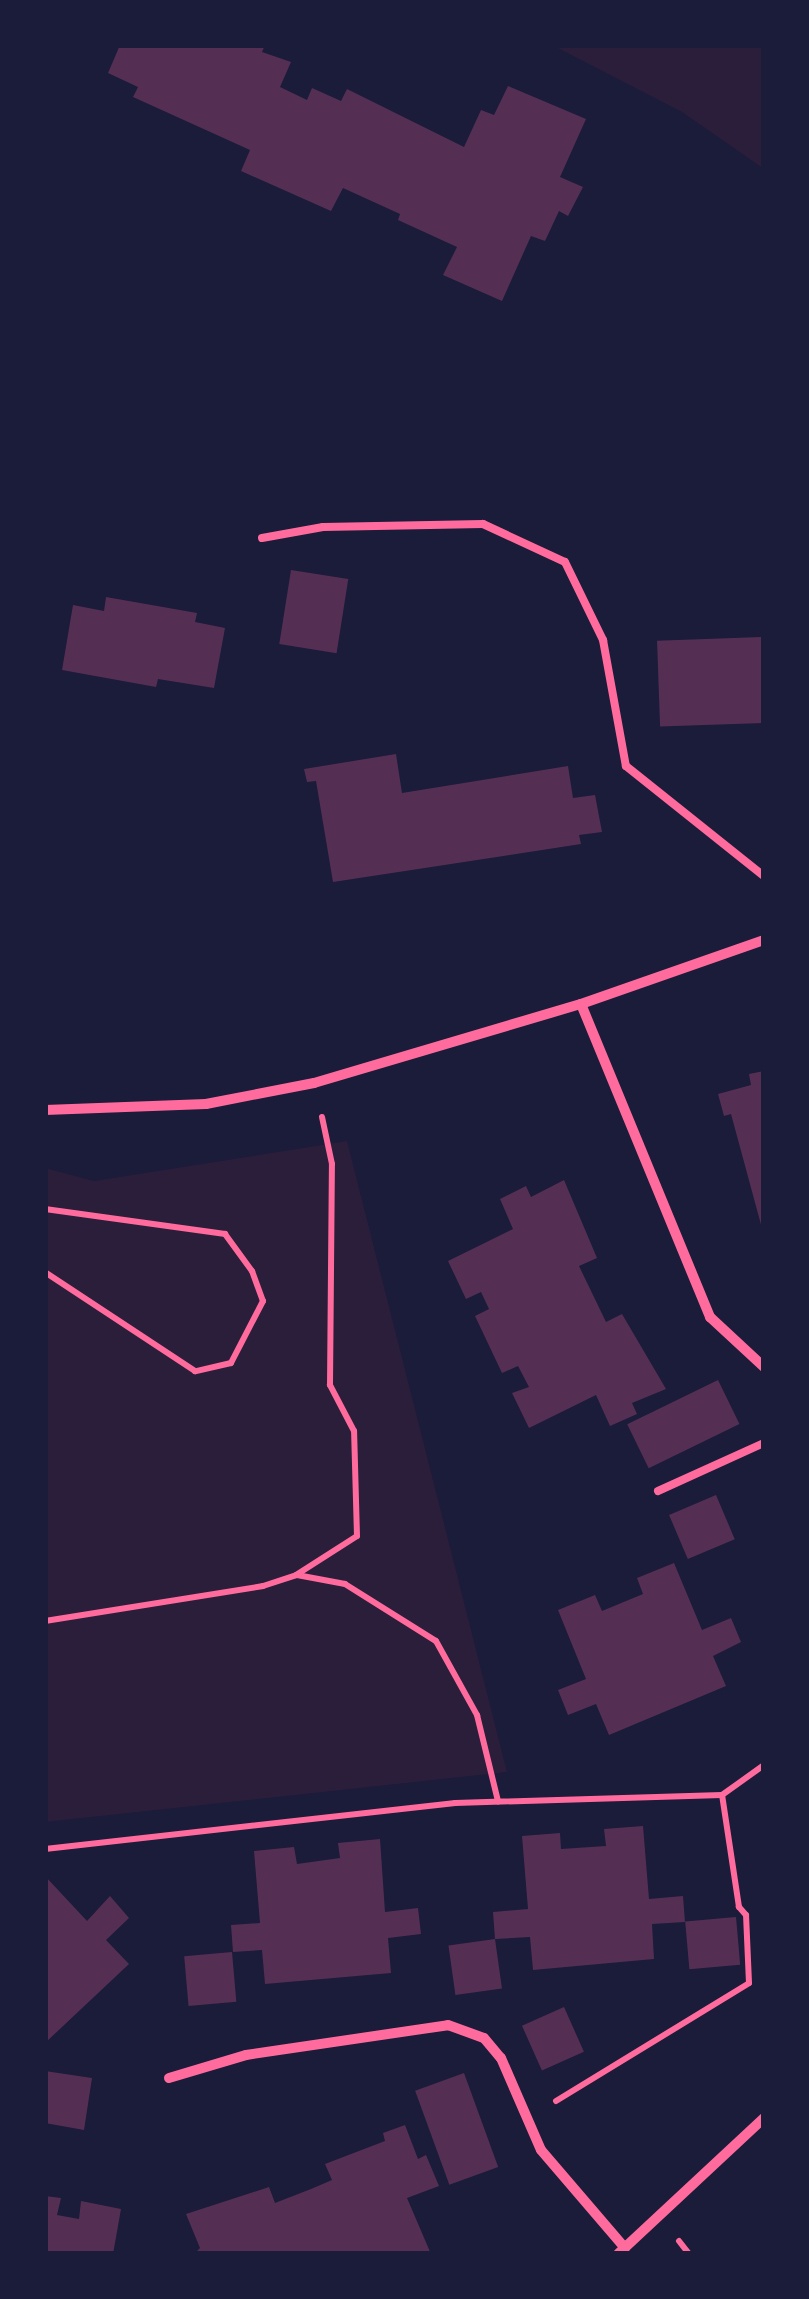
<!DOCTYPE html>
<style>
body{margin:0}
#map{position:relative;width:809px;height:2299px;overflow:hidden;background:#1b1b3a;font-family:"Archivo Narrow",sans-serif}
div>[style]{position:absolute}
.green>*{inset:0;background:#2a1e3b}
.building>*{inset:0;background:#542f53;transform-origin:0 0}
.path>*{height:6px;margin:-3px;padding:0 3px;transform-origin:3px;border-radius:3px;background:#ff6b9d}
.service>*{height:8px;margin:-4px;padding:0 4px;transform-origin:4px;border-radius:4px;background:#ff6b9d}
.minor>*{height:10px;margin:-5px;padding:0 5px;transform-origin:5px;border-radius:5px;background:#ff6b9d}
span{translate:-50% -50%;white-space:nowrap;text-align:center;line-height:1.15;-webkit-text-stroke:10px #1b1b3a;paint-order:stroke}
.frame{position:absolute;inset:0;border:48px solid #1b1b3a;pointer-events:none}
</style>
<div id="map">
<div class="green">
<i style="clip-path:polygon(552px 45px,764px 45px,764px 169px,682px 112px)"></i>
<i style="clip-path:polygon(347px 1141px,507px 1772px,45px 1822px,45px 1168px,94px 1181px)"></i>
</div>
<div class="building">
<i style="clip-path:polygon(120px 45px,265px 45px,262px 52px,291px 62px,280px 87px,307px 100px,312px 88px,341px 101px,347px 89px,464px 147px,481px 110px,494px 115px,508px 86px,586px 119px,560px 177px,583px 187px,568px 216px,559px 211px,545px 241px,531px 236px,502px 301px,443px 275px,457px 247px,398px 220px,400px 214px,343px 188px,331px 211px,241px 171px,250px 150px,133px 97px,138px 87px,108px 73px)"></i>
<i style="left:291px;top:570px;width:58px;height:75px;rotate:9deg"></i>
<i style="clip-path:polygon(106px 597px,197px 613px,195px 622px,225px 628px,214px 688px,158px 679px,156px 687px,62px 670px,73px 605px,104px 611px)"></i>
<i style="left:761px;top:637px;width:86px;height:104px;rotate:88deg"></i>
<i style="clip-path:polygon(396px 754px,402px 793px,568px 766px,573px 798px,595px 795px,602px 832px,579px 835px,581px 844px,333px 882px,316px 781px,307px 782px,304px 769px)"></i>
<i style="clip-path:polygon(764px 1071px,764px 1232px,763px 1232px,731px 1114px,724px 1116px,718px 1094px,751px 1085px,749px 1074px)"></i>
<i style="clip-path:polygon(564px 1180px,597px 1258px,579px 1266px,606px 1322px,622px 1314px,666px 1389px,632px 1403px,637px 1414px,610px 1426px,596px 1395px,529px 1428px,512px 1393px,529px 1387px,518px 1366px,502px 1373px,475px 1316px,489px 1309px,481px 1292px,466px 1299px,448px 1261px,513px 1229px,500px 1199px,526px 1186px,531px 1197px)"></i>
<i style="left:718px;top:1380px;width:49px;height:101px;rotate:64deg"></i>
<i style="left:716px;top:1495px;width:48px;height:51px;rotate:67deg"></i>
<i style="clip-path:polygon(674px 1563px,702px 1630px,731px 1618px,741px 1642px,713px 1656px,726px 1686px,609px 1735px,596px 1704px,568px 1715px,558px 1690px,586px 1679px,558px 1610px,595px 1595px,602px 1611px,643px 1594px,637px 1578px)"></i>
<i style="clip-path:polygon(643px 1826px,649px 1899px,683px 1896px,685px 1922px,652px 1924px,654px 1959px,533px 1970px,530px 1937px,495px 1939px,493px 1912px,528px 1909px,522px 1836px,560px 1833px,561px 1849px,606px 1846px,604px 1829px)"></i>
<i style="clip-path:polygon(380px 1839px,385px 1912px,418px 1908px,421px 1934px,388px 1938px,391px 1973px,265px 1984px,262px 1950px,233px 1952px,231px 1925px,260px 1923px,254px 1851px,294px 1847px,297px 1864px,340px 1858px,338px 1843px)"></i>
<i style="clip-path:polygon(45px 1876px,87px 1921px,110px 1896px,129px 1918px,106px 1940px,129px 1964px,45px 2043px)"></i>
<i style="left:736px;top:1917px;width:48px;height:51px;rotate:85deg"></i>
<i style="left:495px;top:1939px;width:50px;height:47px;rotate:82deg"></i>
<i style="left:232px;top:1952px;width:50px;height:48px;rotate:85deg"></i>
<i style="left:564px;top:2007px;width:49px;height:46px;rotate:66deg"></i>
<i style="clip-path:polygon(45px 2071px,92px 2078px,84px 2130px,45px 2123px)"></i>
<i style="left:464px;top:2073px;width:100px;height:52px;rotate:70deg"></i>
<i style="clip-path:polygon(405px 2125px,418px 2159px,426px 2155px,439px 2186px,407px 2198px,431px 2254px,194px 2254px,200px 2248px,186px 2214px,269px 2187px,275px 2203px,311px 2189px,332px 2180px,325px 2164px,385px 2141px,383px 2133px)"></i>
<i style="clip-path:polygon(45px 2196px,61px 2198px,57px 2215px,79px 2219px,81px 2201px,121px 2209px,113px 2254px,45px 2254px)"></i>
</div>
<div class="path">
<i style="left:45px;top:1209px;width:182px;rotate:7.9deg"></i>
<i style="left:225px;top:1234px;width:46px;rotate:53.9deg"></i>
<i style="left:252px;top:1271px;width:32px;rotate:70deg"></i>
<i style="left:263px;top:1301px;width:70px;rotate:117.3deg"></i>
<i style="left:231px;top:1363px;width:37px;rotate:167deg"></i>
<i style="left:195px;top:1371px;width:180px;rotate:-146.6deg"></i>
<i style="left:297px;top:1575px;width:49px;rotate:10.6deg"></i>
<i style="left:345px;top:1584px;width:107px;rotate:32.1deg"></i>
<i style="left:436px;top:1641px;width:85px;rotate:61deg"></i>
<i style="left:477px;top:1715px;width:89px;rotate:76.3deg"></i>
<i style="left:45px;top:1621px;width:221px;rotate:-9.1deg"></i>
<i style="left:263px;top:1586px;width:35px;rotate:-18deg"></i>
<i style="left:296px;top:1575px;width:72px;rotate:-32.6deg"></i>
<i style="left:357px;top:1536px;width:105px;rotate:-91.6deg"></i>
<i style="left:354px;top:1431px;width:52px;rotate:-117.6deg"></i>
<i style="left:330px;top:1385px;width:221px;rotate:-89.5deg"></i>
<i style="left:332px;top:1164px;width:48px;rotate:-102deg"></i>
<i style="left:45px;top:1849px;width:413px;rotate:-6.4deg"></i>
<i style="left:455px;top:1803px;width:267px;rotate:-1.7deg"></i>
<i style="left:722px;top:1795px;width:52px;rotate:-35.5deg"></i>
<i style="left:556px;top:2101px;width:226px;rotate:-31.4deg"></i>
<i style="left:749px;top:1983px;width:68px;rotate:-92.5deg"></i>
<i style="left:746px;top:1915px;width:11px;rotate:-131deg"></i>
<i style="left:739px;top:1907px;width:113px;rotate:-98.6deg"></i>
<i style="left:679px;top:2241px;width:16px;rotate:52deg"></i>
</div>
<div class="service">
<i style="left:262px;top:538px;width:62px;rotate:-10.2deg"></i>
<i style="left:323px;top:527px;width:160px;rotate:-1.1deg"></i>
<i style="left:483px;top:524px;width:90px;rotate:24.9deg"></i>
<i style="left:565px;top:562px;width:87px;rotate:64deg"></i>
<i style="left:603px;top:640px;width:128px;rotate:79.7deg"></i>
<i style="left:626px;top:766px;width:176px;rotate:38.6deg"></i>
<i style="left:658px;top:1491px;width:116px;rotate:-24.4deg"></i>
</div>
<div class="minor">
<i style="left:581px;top:1004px;width:339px;rotate:67.6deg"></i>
<i style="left:710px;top:1317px;width:74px;rotate:42.8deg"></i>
<i style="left:45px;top:1110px;width:161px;rotate:-2.1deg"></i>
<i style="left:206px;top:1104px;width:110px;rotate:-11deg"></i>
<i style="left:314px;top:1083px;width:278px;rotate:-16.5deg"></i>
<i style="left:581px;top:1004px;width:194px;rotate:-19.3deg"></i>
<i style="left:169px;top:2078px;width:80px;rotate:-16.6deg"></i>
<i style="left:246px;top:2055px;width:204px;rotate:-8.4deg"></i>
<i style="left:448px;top:2025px;width:38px;rotate:20deg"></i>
<i style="left:484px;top:2038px;width:26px;rotate:50deg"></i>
<i style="left:501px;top:2058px;width:100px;rotate:66.5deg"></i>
<i style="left:541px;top:2150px;width:129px;rotate:49.4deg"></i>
<i style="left:618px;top:2254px;width:200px;rotate:-43deg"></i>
</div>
<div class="frame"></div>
</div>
